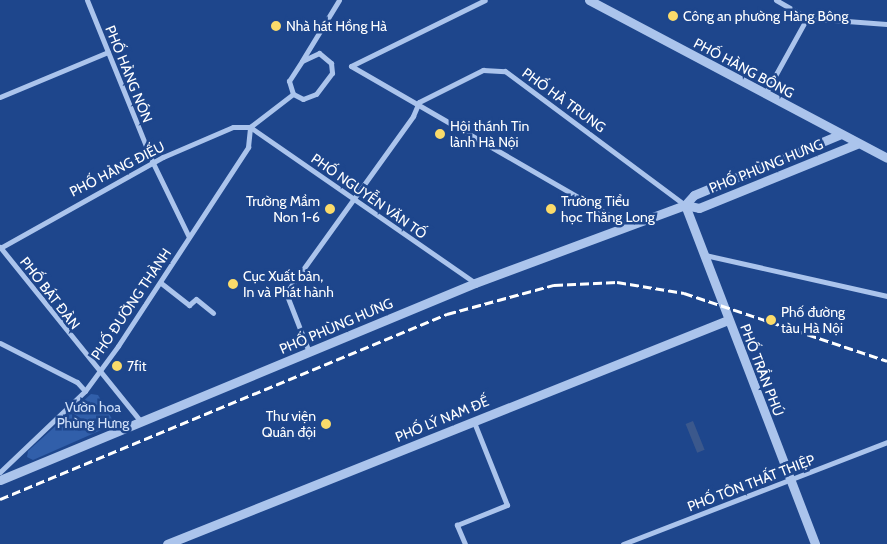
<!DOCTYPE html>
<meta charset="utf-8">
<style>
body{margin:0}
#map{position:relative;width:887px;height:544px;overflow:hidden;background:#1e468c;font-family:Cabin,sans-serif}
div>[style]{position:absolute}
.green>*{inset:0;background:#315faa}
.water>*{inset:0;background:#3b588c;transform-origin:0 0}
.minor>*{height:5px;margin:-2.5px;padding:0 2.5px;transform-origin:2.5px;border-radius:2.5px;background:#abc4ec}
.tertiary>*{height:9px;margin:-4.5px;padding:0 4.5px;transform-origin:4.5px;border-radius:4.5px;background:#abc4ec}
.rail>*{height:3px;margin-top:-1.5px;transform-origin:0;background:repeating-linear-gradient(90deg,#fff 0 9px,transparent 0 13px)}
.dots>*{width:14px;height:14px;translate:-50% -50%;box-sizing:border-box;border:2px solid #1e468c;border-radius:50%}
span{translate:-50% -50%;white-space:nowrap;text-align:center;line-height:1.15;-webkit-text-stroke:5px #1e468c;paint-order:stroke}
.poi-label{font-size:14px;color:#fff}
.left{translate:0 -50%;text-align:left}
.right{translate:-100% -50%;text-align:right}
.street-label{font-size:14px;color:#fff}
.park-label{font-size:14px;color:#d0e0f9}
</style>
<div id="map">
<div class="green">
<i style="clip-path:polygon(91px 394px,98px 395px,115px 424px,33px 460px,27px 457px,28px 451px)"></i>
</div>
<div class="water">
<i style="left:693px;top:421px;width:31px;height:8px;rotate:68deg"></i>
</div>
<div class="minor">
<i style="left:87px;top:0;width:176px;rotate:68deg"></i>
<i style="left:153px;top:163px;width:82px;rotate:64.1deg"></i>
<i style="left:776px;top:0;width:36px;rotate:30deg"></i>
<i style="left:807px;top:18px;width:80px;rotate:4.3deg"></i>
<i style="left:319px;top:53px;width:16px;rotate:40deg"></i>
<i style="left:331px;top:63px;width:10px;rotate:84deg"></i>
<i style="left:332px;top:73px;width:26px;rotate:127deg"></i>
<i style="left:316px;top:94px;width:14px;rotate:159deg"></i>
<i style="left:303px;top:99px;width:11px;rotate:-153deg"></i>
<i style="left:293px;top:94px;width:14px;rotate:-107deg"></i>
<i style="left:289px;top:81px;width:24px;rotate:-57deg"></i>
<i style="left:302px;top:61px;width:19px;rotate:-25deg"></i>
<i style="left:303px;top:59px;width:69px;rotate:-58.6deg"></i>
<i style="left:351px;top:66px;width:318px;rotate:30deg"></i>
<i style="left:351px;top:66px;width:149px;rotate:-26.2deg"></i>
<i style="left:765px;top:94px;width:87px;rotate:-61.1deg"></i>
<i style="left:0;top:97px;width:117px;rotate:-22.6deg"></i>
<i style="left:419px;top:102px;width:72px;rotate:-26.6deg"></i>
<i style="left:483px;top:70px;width:22px;rotate:3deg"></i>
<i style="left:505px;top:71px;width:224px;rotate:36.7deg"></i>
<i style="left:250px;top:127px;width:274px;rotate:34.7deg"></i>
<i style="left:250px;top:127px;width:54px;rotate:-37.5deg"></i>
<i style="left:0;top:247px;width:225px;rotate:51.1deg"></i>
<i style="left:0;top:248px;width:187px;rotate:-29.2deg"></i>
<i style="left:163px;top:157px;width:76px;rotate:-23.2deg"></i>
<i style="left:233px;top:127px;width:17px"></i>
<i style="left:705px;top:255px;width:187px;rotate:12.7deg"></i>
<i style="left:161px;top:283px;width:36px;rotate:38deg"></i>
<i style="left:189px;top:305px;width:9px;rotate:-41deg"></i>
<i style="left:196px;top:299px;width:22px;rotate:39deg"></i>
<i style="left:0;top:343px;width:86px;rotate:26.9deg"></i>
<i style="left:77px;top:382px;width:12px;rotate:48deg"></i>
<i style="left:309px;top:352px;width:63px;rotate:-111.3deg"></i>
<i style="left:286px;top:293px;width:218px;rotate:-54.3deg"></i>
<i style="left:413px;top:116px;width:15px;rotate:-67deg"></i>
<i style="left:0;top:472px;width:117px;rotate:-43.6deg"></i>
<i style="left:85px;top:391px;width:56px;rotate:-53.7deg"></i>
<i style="left:118px;top:346px;width:238px;rotate:-56.8deg"></i>
<i style="left:248px;top:147px;width:20px;rotate:-84deg"></i>
<i style="left:465px;top:544px;width:21px;rotate:-113deg"></i>
<i style="left:457px;top:525px;width:54px;rotate:-21.8deg"></i>
<i style="left:507px;top:505px;width:89px;rotate:-111.7deg"></i>
<i style="left:623px;top:544px;width:283px;rotate:-21.1deg"></i>
</div>
<div class="tertiary">
<i style="left:589px;top:0;width:337px;rotate:27.9deg"></i>
<i style="left:685px;top:205px;width:363px;rotate:69deg"></i>
<i style="left:685px;top:205px;width:14px;rotate:12deg"></i>
<i style="left:699px;top:208px;width:170px;rotate:-22.1deg"></i>
<i style="left:0;top:480px;width:514px;rotate:-22.53deg"></i>
<i style="left:475px;top:283px;width:224px;rotate:-20.4deg"></i>
<i style="left:685px;top:205px;width:13px;rotate:-48deg"></i>
<i style="left:694px;top:195px;width:157px;rotate:-22.5deg"></i>
<i style="left:167px;top:544px;width:604px;rotate:-21.77deg"></i>
</div>
<div class="rail">
<i style="left:0;top:499px;width:484px;rotate:-22.5deg"></i>
<i style="left:447px;top:314px;width:111px;rotate:-15.2deg"></i>
<i style="left:554px;top:285px;width:63px;rotate:-2.7deg"></i>
<i style="left:617px;top:282px;width:68px;rotate:9.3deg"></i>
<i style="left:684px;top:293px;width:214px;rotate:18.5deg"></i>
</div>
<div class="dots">
<i style="left:673px;top:16px;background:#fbdb6a"></i>
<i style="left:276px;top:26px;background:#fbdb6a"></i>
<i style="left:440px;top:134px;background:#fbdb6a"></i>
<i style="left:330px;top:209px;background:#fbdb6a"></i>
<i style="left:551px;top:209px;background:#fbdb6a"></i>
<i style="left:233px;top:284px;background:#fbdb6a"></i>
<i style="left:771px;top:320px;background:#fbdb6a"></i>
<i style="left:117px;top:366px;background:#fbdb6a"></i>
<i style="left:326px;top:424px;background:#fbdb6a"></i>
</div>
<div class="poi-label">
<span class="left" style="left:683px;top:16px">Công an phường Hàng Bông</span>
<span class="left" style="left:286px;top:26px">Nhà hát Hồng Hà</span>
<span class="left" style="left:450px;top:134px">Hội thánh Tin<br>lành Hà Nội</span>
<span class="right" style="left:320px;top:209px">Trường Mầm<br>Non 1-6</span>
<span class="left" style="left:561px;top:209px">Trường Tiểu<br>học Thăng Long</span>
<span class="left" style="left:243px;top:284px">Cục Xuất bản,<br>In và Phát hành</span>
<span class="left" style="left:781px;top:320px">Phố đường<br>tàu Hà Nội</span>
<span class="left" style="left:127px;top:366px">7fit</span>
<span class="right" style="left:316px;top:424px">Thư viện<br>Quân đội</span>
</div>
<div class="street-label">
<span style="left:744px;top:68px;rotate:28deg">PHỐ HÀNG BÔNG</span>
<span style="left:129px;top:74px;rotate:68deg">PHỐ HÀNG NÓN</span>
<span style="left:564px;top:100px;rotate:36deg">PHỐ HÀ TRUNG</span>
<span style="left:766px;top:166px;rotate:-22deg">PHỐ PHÙNG HƯNG</span>
<span style="left:117px;top:169px;rotate:-27deg">PHỐ HÀNG ĐIẾU</span>
<span style="left:369px;top:196px;rotate:35deg">PHỐ NGUYỄN VĂN TỐ</span>
<span style="left:50px;top:293px;rotate:52deg">PHỐ BÁT ĐÀN</span>
<span style="left:131px;top:304px;rotate:-56deg">PHỐ ĐƯỜNG THÀNH</span>
<span style="left:336px;top:326px;rotate:-23deg">PHỐ PHÙNG HƯNG</span>
<span style="left:762px;top:370px;rotate:69deg">PHỐ TRẦN PHÚ</span>
<span style="left:442px;top:419px;rotate:-22deg">PHỐ LÝ NAM ĐẾ</span>
<span style="left:751px;top:483px;rotate:-21deg">PHỐ TÔN THẤT THIỆP</span>
</div>
<div class="park-label">
<span style="left:93px;top:415px">Vườn hoa<br>Phùng Hưng</span>
</div>
</div>
